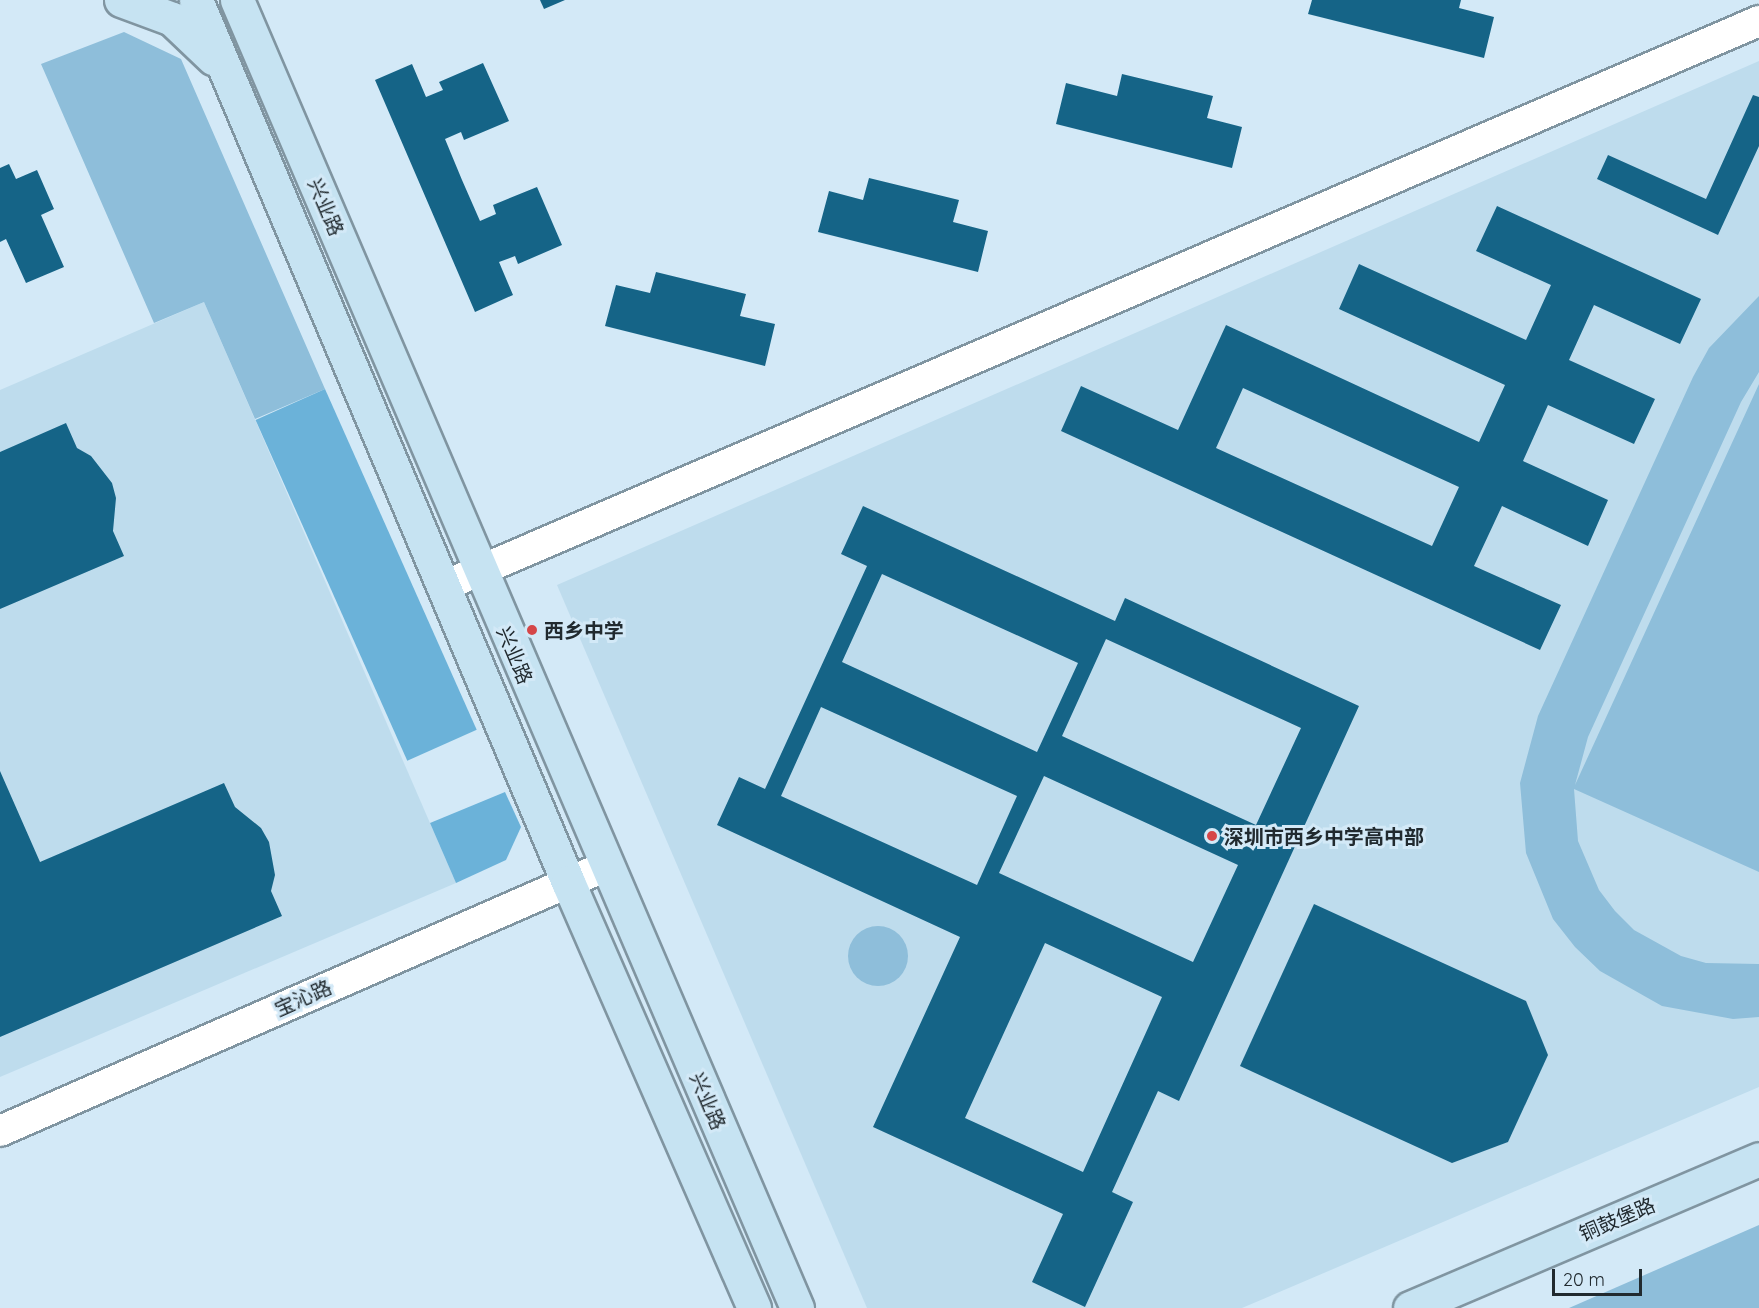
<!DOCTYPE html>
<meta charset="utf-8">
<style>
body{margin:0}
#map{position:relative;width:1759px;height:1308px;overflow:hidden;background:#d3e9f7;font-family:Quicksand,"Noto Sans SC",sans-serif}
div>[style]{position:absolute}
.built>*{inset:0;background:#bedced}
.green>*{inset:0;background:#8ebeda}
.round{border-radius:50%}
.forest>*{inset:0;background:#6bb2d9;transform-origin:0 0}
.building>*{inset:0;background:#156487}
.roads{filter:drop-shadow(2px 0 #8095a1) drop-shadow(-2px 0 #8095a1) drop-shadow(0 2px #8095a1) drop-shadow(0 -2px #8095a1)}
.street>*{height:30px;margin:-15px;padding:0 15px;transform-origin:15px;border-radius:15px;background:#fff}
.secondary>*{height:33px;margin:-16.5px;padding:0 16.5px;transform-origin:16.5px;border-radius:16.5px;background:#c6e3f2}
.dots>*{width:16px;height:16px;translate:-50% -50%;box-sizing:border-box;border:3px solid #d3e9f7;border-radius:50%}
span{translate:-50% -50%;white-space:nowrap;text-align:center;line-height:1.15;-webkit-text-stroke:6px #d3e9f7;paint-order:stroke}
.street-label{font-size:20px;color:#212a2f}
.poi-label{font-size:20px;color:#212a2f;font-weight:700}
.left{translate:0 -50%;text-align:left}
.scale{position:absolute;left:1552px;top:1269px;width:90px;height:27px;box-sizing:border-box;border:3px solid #212a2f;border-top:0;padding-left:8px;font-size:18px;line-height:21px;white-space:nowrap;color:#212a2f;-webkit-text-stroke:4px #d3e9f7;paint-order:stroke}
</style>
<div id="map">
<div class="built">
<i style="clip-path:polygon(1759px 61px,1759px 1087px,1242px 1308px,867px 1308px,557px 585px)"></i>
<i style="clip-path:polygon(204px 302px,456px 883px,0 1077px,0 390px)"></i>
</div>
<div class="green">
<i style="clip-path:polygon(124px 32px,181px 59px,325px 389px,255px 419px,204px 302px,154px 323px,41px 64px)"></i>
<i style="clip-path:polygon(1759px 296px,1759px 372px,1741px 402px,1588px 737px,1575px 785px,1759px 384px,1759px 872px,1574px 789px,1578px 841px,1599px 890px,1615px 911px,1634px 930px,1681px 956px,1706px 963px,1759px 964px,1759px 1017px,1733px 1019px,1662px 1006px,1600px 971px,1575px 947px,1553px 919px,1526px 853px,1520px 783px,1538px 716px,1693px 377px,1709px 348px)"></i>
<i class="round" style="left:848px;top:926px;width:60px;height:60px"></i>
<i style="clip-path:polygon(1759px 1225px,1759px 1308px,1569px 1308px)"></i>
</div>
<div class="forest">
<i style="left:325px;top:389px;width:373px;height:76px;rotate:66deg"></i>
<i style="clip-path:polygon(505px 792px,521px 827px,506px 860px,456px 883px,430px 823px)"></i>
</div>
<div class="building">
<i style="clip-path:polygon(540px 0,565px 0,544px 9px)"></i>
<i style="clip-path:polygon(1312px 0,1461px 0,1459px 8px,1494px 17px,1484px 58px,1308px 14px)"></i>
<i style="clip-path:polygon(483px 63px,509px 121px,464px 140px,461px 132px,445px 139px,462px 180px,480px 221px,496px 214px,493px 205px,537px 187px,562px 245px,518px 264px,515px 256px,499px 262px,513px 295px,475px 312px,375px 80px,412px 64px,426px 97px,443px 90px,439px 82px)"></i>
<i style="clip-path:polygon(1122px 74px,1213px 96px,1207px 118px,1242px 127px,1232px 168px,1056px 124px,1066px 83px,1117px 96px)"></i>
<i style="clip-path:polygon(1753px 95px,1759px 97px,1759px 146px,1718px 235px,1597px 179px,1608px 155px,1706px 199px)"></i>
<i style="clip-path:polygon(9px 164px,16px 179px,37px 170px,54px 209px,41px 215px,64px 267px,26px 283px,6px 239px,0 242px,0 168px)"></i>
<i style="clip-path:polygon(869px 178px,959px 200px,953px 222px,988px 231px,978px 272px,818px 232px,829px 191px,863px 200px)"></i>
<i style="clip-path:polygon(evenodd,1497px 206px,1701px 299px,1680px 344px,1594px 305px,1569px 360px,1655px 399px,1634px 444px,1548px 405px,1523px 461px,1608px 500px,1588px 546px,1502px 506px,1474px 566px,1561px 605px,1540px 650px,1061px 431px,1081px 386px,1178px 430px,1226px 325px,1479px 442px,1505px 385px,1339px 309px,1359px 264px,1526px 340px,1551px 285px,1476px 251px,1497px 206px,1243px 388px,1459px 487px,1432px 546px,1216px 448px,1243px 388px)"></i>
<i style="clip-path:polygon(656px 272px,746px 294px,740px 316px,775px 324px,765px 366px,605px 326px,616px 285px,650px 293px)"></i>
<i style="clip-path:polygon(66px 423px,77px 448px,91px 456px,112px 483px,116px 498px,113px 531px,124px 556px,0 609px,0 452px)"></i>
<i style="clip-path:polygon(evenodd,863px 506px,1115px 621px,1125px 598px,1359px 706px,1179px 1101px,1158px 1091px,1112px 1192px,1133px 1202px,1085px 1307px,1032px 1282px,1063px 1214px,873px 1127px,960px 937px,717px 825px,739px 777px,765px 789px,867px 566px,841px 554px,863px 506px,882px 574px,1078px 663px,1037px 752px,842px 662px,882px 574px,863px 506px,1106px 639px,1301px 728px,1256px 825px,1062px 736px,1106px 639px,863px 506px,821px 707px,1017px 796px,977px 885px,781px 796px,821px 707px,863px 506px,1044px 776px,1238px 865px,1193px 962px,999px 873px,1044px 776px,863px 506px,1045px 943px,1162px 997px,1083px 1172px,965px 1118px,1045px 943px)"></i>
<i style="clip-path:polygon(0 771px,40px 862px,224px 783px,235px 807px,261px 828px,269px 842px,275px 875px,271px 891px,282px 916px,0 1037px)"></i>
<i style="clip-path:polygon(1314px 904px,1526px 1001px,1548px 1055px,1508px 1142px,1452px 1163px,1240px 1066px)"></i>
</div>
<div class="roads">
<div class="street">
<i style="left:444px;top:586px;width:1431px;rotate:-23.25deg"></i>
<i style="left:0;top:1131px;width:661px;rotate:-23.62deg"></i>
</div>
<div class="secondary">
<i style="left:121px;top:0;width:54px;rotate:20.4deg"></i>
<i style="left:172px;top:19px;width:57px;rotate:43.6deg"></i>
<i style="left:196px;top:0;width:957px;rotate:67.13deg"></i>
<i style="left:568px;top:882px;width:465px;rotate:66.4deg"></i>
<i style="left:237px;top:0;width:1423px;rotate:66.82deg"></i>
<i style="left:1410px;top:1308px;width:379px;rotate:-23.1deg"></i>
</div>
</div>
<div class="dots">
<i style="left:532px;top:630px;background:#d54648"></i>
<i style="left:1212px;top:836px;background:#d54648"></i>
</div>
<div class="street-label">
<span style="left:326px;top:207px;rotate:67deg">兴业路</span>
<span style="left:515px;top:655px;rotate:67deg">兴业路</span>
<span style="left:303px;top:998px;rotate:-24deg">宝沁路</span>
<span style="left:708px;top:1101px;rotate:67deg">兴业路</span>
<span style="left:1617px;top:1219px;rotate:-23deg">铜鼓堡路</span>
</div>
<div class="poi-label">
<span class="left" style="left:544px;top:630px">西乡中学</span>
<span class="left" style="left:1224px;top:836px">深圳市西乡中学高中部</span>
</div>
<div class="scale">20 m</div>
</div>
